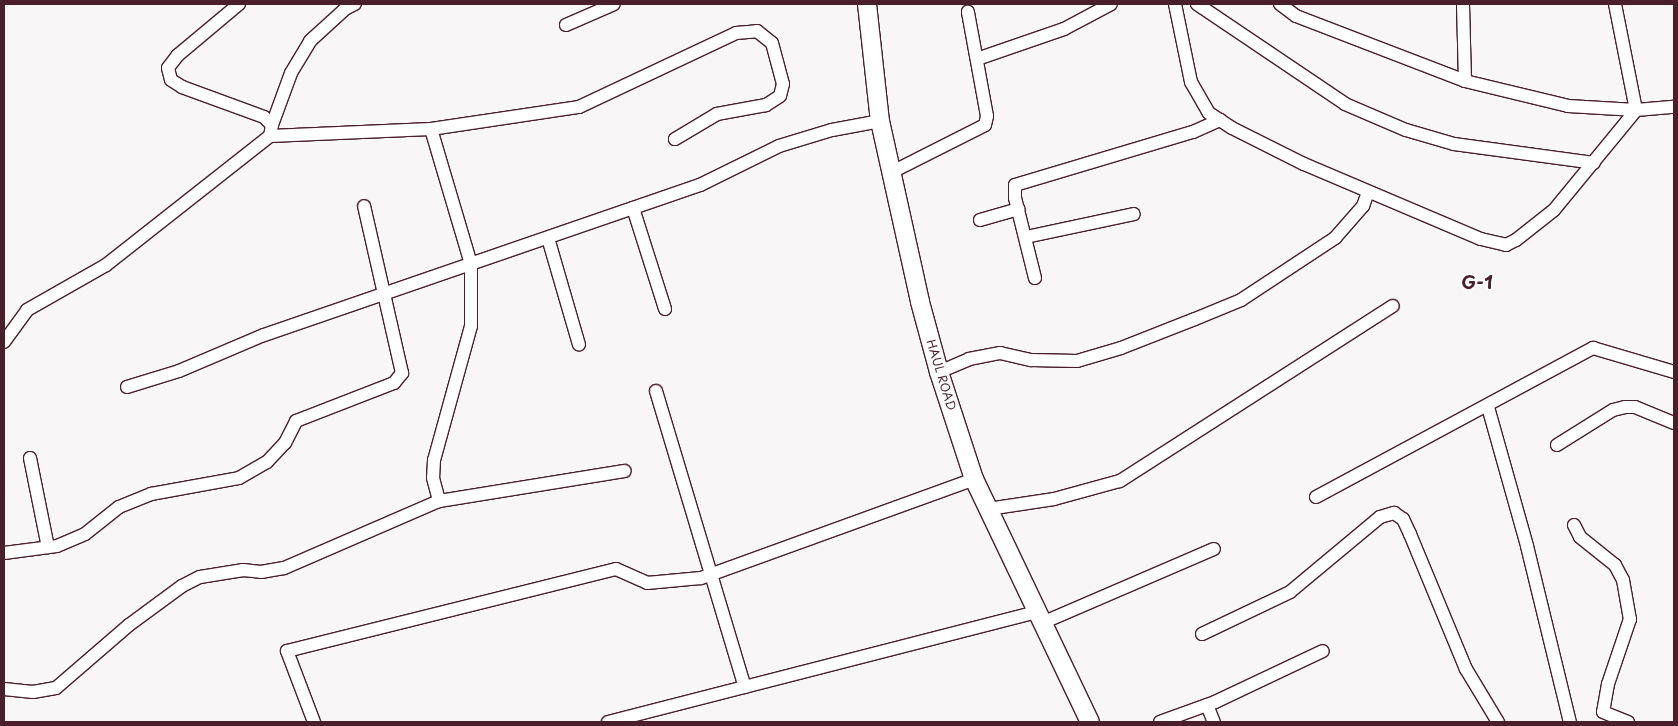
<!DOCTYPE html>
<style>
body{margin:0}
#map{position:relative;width:1678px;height:726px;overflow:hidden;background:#f8f6f7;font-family:"Playpen Sans",sans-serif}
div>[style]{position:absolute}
.roads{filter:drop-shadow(1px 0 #4a1f2b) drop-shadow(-1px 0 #4a1f2b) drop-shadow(0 1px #4a1f2b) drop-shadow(0 -1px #4a1f2b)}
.minor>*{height:12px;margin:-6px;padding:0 6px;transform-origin:6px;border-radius:6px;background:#fff}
.secondary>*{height:18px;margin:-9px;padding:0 9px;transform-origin:9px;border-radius:9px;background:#fff}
span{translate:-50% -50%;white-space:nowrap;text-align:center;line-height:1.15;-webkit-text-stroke:4px #fff;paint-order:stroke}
.street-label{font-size:12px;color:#4a1f2b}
.district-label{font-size:18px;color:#4a1f2b;font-weight:700}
.frame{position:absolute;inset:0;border:5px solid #4a1f2b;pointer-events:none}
</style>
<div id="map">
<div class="roads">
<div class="minor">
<i style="left:239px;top:4px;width:80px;rotate:140.1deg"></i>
<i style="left:178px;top:55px;width:16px;rotate:128deg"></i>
<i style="left:168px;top:68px;width:12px;rotate:76deg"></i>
<i style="left:171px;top:80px;width:13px;rotate:32deg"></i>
<i style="left:182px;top:87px;width:87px;rotate:20.1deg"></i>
<i style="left:264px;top:117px;width:11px;rotate:45deg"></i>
<i style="left:272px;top:125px;width:11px;rotate:100deg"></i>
<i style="left:1175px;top:4px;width:80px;rotate:78.4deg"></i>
<i style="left:1191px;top:82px;width:36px;rotate:60deg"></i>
<i style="left:1209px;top:113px;width:27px;rotate:33deg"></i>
<i style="left:1232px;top:128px;width:80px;rotate:26.6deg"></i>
<i style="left:1304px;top:164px;width:192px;rotate:23deg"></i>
<i style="left:1481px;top:239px;width:26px;rotate:13deg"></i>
<i style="left:1506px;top:245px;width:11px;rotate:-27deg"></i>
<i style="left:1516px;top:240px;width:48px;rotate:-38.3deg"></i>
<i style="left:1554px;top:210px;width:129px;rotate:-50.6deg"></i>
<i style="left:1636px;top:110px;width:108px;rotate:-101.2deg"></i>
<i style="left:1197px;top:4px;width:179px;rotate:34deg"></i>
<i style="left:1345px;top:104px;width:66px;rotate:23.1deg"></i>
<i style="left:1406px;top:130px;width:50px;rotate:16.3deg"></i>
<i style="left:1454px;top:144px;width:141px;rotate:7.7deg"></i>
<i style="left:1280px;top:4px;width:20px;rotate:37deg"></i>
<i style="left:1296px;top:16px;width:181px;rotate:21deg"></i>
<i style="left:1465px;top:81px;width:77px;rotate:-91.5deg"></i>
<i style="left:566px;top:25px;width:52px;rotate:-23.6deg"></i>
<i style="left:977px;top:59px;width:92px;rotate:-19deg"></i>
<i style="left:1064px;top:29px;width:53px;rotate:-28deg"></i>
<i style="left:1465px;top:81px;width:106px;rotate:13.6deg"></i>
<i style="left:1568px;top:106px;width:68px;rotate:3.4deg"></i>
<i style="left:1636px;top:110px;width:38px;rotate:-5deg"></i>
<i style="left:272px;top:125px;width:55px;rotate:-69.9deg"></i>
<i style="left:291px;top:73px;width:37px;rotate:-59deg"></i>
<i style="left:310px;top:41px;width:47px;rotate:-42.4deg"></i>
<i style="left:345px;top:9px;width:11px;rotate:-27deg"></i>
<i style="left:431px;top:129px;width:141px;rotate:73.5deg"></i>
<i style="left:471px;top:264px;width:62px;rotate:90deg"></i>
<i style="left:471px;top:326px;width:139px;rotate:105.4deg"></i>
<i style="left:434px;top:460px;width:18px;rotate:93deg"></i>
<i style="left:433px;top:478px;width:24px;rotate:75deg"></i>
<i style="left:892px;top:172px;width:104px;rotate:-26.8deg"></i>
<i style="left:985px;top:125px;width:9px;rotate:-77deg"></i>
<i style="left:987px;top:116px;width:106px;rotate:-100.4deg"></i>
<i style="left:633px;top:208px;width:106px;rotate:72.4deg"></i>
<i style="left:980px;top:220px;width:40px;rotate:-16deg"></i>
<i style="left:1026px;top:237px;width:110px;rotate:-12deg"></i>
<i style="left:548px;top:238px;width:111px;rotate:73.8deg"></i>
<i style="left:1035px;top:278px;width:82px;rotate:-104deg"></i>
<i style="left:1015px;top:198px;width:13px;rotate:-90deg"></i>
<i style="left:1015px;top:185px;width:186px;rotate:-16.6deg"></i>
<i style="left:1193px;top:132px;width:30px;rotate:-24deg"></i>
<i style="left:4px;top:342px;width:39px;rotate:-54deg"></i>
<i style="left:27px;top:310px;width:91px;rotate:-29.7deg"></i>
<i style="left:106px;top:265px;width:209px;rotate:-38.2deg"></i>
<i style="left:270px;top:136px;width:161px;rotate:-2.5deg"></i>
<i style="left:431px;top:129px;width:150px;rotate:-8.5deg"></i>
<i style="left:579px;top:107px;width:174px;rotate:-25.2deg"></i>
<i style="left:736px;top:33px;width:21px;rotate:-5deg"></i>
<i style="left:757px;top:31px;width:19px;rotate:39deg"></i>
<i style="left:772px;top:43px;width:42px;rotate:75deg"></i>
<i style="left:783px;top:84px;width:12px;rotate:104deg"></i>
<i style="left:780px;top:96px;width:17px;rotate:147deg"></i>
<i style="left:766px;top:105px;width:50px;rotate:169.6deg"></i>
<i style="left:717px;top:114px;width:49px;rotate:149.2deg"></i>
<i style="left:939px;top:372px;width:33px;rotate:-23deg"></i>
<i style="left:969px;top:359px;width:32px;rotate:-11deg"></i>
<i style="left:1000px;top:353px;width:32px;rotate:13deg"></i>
<i style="left:1031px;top:360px;width:46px;rotate:1.2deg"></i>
<i style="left:1077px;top:361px;width:46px;rotate:-16.5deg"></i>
<i style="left:1121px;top:348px;width:79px;rotate:-21.4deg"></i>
<i style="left:1195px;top:319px;width:50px;rotate:-22.4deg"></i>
<i style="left:1241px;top:300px;width:113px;rotate:-33.4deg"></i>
<i style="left:1335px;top:238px;width:43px;rotate:-48.8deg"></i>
<i style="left:1363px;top:206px;width:15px;rotate:-70deg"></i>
<i style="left:127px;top:387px;width:54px;rotate:-17.1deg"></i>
<i style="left:179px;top:371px;width:92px;rotate:-23deg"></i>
<i style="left:264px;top:335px;width:461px;rotate:-19deg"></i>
<i style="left:700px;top:185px;width:88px;rotate:-26.3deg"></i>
<i style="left:779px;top:146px;width:55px;rotate:-16.8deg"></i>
<i style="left:832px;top:130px;width:49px;rotate:-10.6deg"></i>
<i style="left:656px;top:391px;width:309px;rotate:73.3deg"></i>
<i style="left:1488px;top:407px;width:144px;rotate:74.3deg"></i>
<i style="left:1527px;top:546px;width:181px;rotate:76.3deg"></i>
<i style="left:1557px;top:445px;width:66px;rotate:-32deg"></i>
<i style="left:1613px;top:410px;width:12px;rotate:-14deg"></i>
<i style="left:1625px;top:407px;width:10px"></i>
<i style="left:1635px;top:407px;width:42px;rotate:22.3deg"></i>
<i style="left:30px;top:458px;width:91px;rotate:78.6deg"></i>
<i style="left:1316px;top:497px;width:315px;rotate:-28.3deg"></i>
<i style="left:1593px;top:348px;width:84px;rotate:16.5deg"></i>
<i style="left:988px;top:509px;width:67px;rotate:-8.6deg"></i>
<i style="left:1054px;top:499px;width:68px;rotate:-15.3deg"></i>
<i style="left:1120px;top:481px;width:324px;rotate:-32.7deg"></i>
<i style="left:1574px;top:525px;width:13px;rotate:63deg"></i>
<i style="left:1580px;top:537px;width:45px;rotate:38.7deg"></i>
<i style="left:1615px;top:565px;width:17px;rotate:62deg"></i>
<i style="left:1623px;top:580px;width:40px;rotate:80deg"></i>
<i style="left:1630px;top:619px;width:69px;rotate:108.7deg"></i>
<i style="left:1608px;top:684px;width:28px;rotate:100deg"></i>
<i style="left:1603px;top:712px;width:27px;rotate:22deg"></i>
<i style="left:4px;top:553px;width:53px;rotate:-7.5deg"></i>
<i style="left:57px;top:546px;width:30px;rotate:-23deg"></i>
<i style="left:85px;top:534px;width:43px;rotate:-38.5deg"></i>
<i style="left:119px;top:507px;width:35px;rotate:-22deg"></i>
<i style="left:151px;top:494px;width:89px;rotate:-10.3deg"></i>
<i style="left:239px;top:478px;width:32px;rotate:-30deg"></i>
<i style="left:267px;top:462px;width:26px;rotate:-47deg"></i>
<i style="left:285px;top:443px;width:25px;rotate:-63deg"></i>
<i style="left:296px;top:421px;width:105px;rotate:-21.2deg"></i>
<i style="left:394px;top:383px;width:13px;rotate:-51deg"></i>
<i style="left:402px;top:373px;width:171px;rotate:-102.8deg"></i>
<i style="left:1042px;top:623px;width:187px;rotate:-23.3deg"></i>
<i style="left:1202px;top:634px;width:98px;rotate:-25.5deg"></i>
<i style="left:1290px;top:592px;width:117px;rotate:-39.8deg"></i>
<i style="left:1380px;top:517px;width:15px;rotate:-16deg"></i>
<i style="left:1394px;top:513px;width:11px;rotate:34deg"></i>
<i style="left:1403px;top:519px;width:17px;rotate:65deg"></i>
<i style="left:1410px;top:534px;width:146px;rotate:67.5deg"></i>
<i style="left:1466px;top:669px;width:62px;rotate:58.9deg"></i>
<i style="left:4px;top:689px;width:29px;rotate:6deg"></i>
<i style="left:33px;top:692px;width:23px;rotate:-10deg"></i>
<i style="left:56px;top:688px;width:96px;rotate:-40.8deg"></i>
<i style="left:129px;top:625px;width:66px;rotate:-36.3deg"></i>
<i style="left:182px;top:586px;width:20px;rotate:-27deg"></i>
<i style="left:200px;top:577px;width:44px;rotate:-9.2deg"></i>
<i style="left:243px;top:570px;width:18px;rotate:6deg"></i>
<i style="left:261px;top:572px;width:23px;rotate:-10deg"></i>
<i style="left:284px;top:568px;width:169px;rotate:-23.4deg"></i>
<i style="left:439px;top:501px;width:188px;rotate:-9.2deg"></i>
<i style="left:1207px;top:705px;width:18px;rotate:68deg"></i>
<i style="left:314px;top:722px;width:76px;rotate:-110.8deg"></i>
<i style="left:287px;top:651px;width:339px;rotate:-14deg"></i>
<i style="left:616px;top:569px;width:34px;rotate:24deg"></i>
<i style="left:647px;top:583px;width:54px;rotate:-5.3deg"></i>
<i style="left:701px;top:578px;width:290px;rotate:-19.9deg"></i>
<i style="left:608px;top:722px;width:442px;rotate:-14.4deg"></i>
<i style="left:1160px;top:722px;width:59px;rotate:-20deg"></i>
<i style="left:1215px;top:702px;width:119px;rotate:-25.3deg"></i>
</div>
<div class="secondary">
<i style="left:867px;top:4px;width:118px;rotate:83.7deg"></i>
<i style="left:880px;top:121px;width:185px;rotate:77.5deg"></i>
<i style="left:920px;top:302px;width:73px;rotate:74.8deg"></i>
<i style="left:939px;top:372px;width:113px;rotate:71.9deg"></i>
<i style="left:974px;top:479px;width:269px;rotate:64.5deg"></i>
</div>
</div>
<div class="street-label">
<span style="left:941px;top:375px;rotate:73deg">HAUL ROAD</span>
</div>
<div class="district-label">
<span style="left:1477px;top:282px">G-1</span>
</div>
<div class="frame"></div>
</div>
